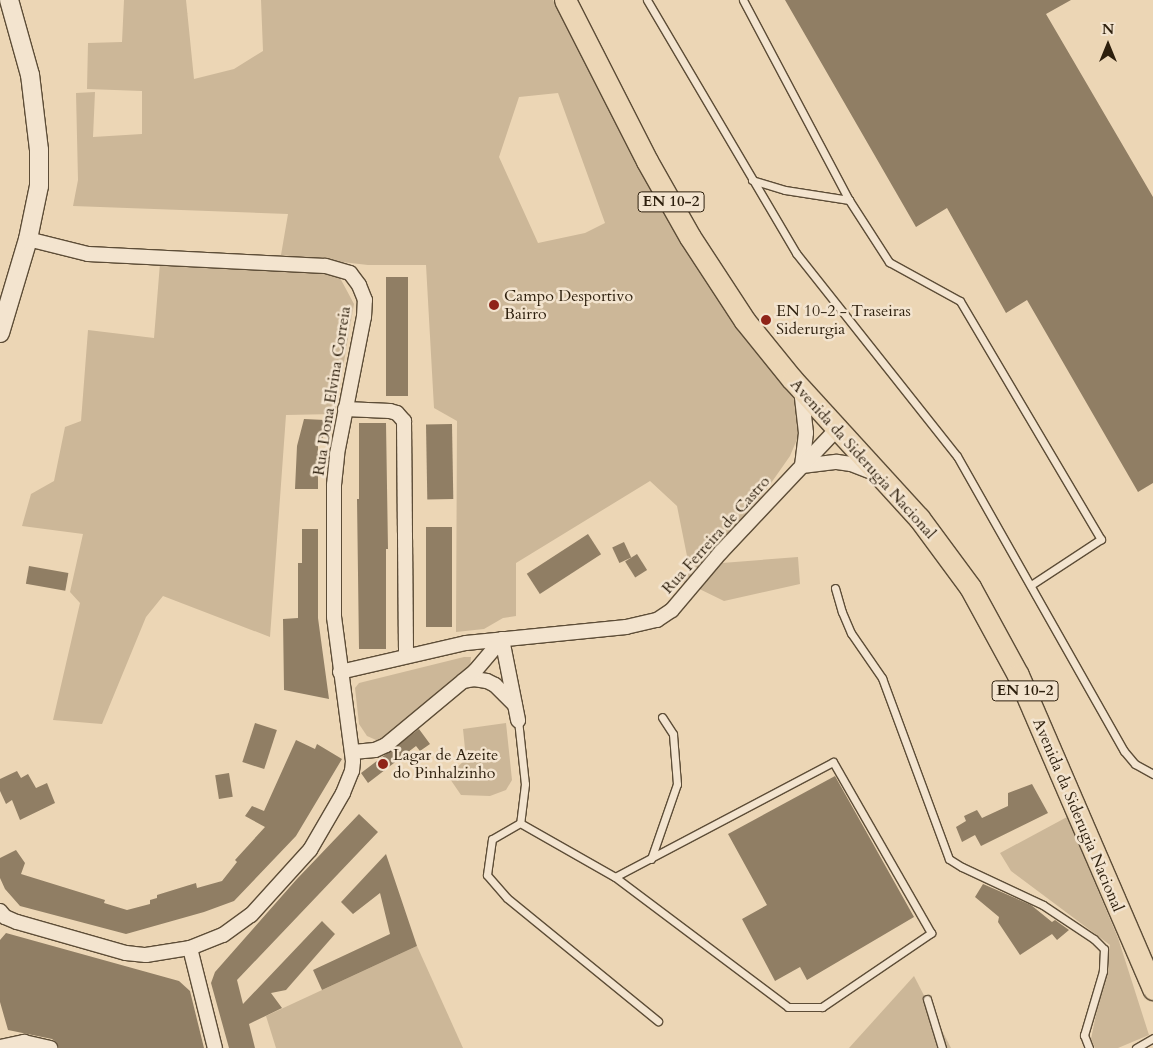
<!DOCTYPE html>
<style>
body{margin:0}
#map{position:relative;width:1153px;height:1048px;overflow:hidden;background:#ecd6b5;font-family:Cardo,serif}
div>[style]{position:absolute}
.green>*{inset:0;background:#ccb798}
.building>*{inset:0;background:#907e64;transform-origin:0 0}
.roads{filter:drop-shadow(1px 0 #5d4d37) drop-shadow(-1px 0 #5d4d37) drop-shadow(0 1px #5d4d37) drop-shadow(0 -1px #5d4d37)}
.service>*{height:7px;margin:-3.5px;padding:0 3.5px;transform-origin:3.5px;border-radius:3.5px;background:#f3e4cf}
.minor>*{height:14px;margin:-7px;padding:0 7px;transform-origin:7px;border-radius:7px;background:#f3e4cf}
.tertiary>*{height:18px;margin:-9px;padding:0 9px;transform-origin:9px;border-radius:9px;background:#f3e4cf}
.primary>*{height:21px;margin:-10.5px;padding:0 10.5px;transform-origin:10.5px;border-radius:10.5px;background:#ecd6b5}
.dots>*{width:14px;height:14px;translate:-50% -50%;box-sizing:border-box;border:2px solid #f3e4cf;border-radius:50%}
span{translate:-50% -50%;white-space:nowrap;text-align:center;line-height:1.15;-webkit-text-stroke:5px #f3e4cf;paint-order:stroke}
.shield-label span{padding:1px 4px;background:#f3e4cf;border:1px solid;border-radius:4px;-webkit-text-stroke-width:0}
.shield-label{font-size:15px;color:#2d1f0d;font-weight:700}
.poi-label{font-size:16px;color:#2d1f0d}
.left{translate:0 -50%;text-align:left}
.street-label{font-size:16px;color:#2d1f0d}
.north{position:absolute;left:1083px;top:20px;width:50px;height:50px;-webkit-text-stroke:4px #f3e4cf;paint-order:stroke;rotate:0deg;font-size:14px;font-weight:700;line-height:20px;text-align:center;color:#2d1f0d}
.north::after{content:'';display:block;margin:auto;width:18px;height:22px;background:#2d1f0d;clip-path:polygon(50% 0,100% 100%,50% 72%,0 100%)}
</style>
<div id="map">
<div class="green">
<i style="clip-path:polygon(evenodd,124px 0,186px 0,194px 79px,234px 69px,263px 51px,261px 0,553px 0,597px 85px,720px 300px,799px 406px,800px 432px,790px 456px,762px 496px,717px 546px,722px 563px,798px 557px,800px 584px,724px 601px,681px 580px,690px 571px,677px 506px,650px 481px,516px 563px,516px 616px,503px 618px,484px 629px,456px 632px,457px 421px,434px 408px,426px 265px,368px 265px,281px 255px,288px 214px,73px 206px,78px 180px,76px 93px,95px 92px,93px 137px,142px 134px,142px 91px,87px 89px,88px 43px,122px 42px,124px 0,558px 93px,605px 223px,585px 233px,538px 243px,499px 157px,519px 97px,558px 93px)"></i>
<i style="clip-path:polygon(160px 263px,290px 269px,339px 276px,354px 304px,335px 414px,286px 415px,270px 637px,163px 596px,146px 617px,102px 724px,53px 720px,80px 603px,70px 592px,83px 534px,22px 526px,31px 494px,54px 481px,65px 427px,81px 421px,88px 330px,154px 338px)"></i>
<i style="clip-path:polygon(464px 657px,471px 657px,470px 668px,383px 743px,367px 736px,359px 724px,355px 688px,359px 683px)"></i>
<i style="clip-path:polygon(506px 723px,512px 780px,506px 790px,490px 796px,461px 795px,448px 776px,466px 759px,463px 729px)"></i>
<i style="clip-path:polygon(1067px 817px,1118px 938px,1149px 1035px,1118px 1048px,1095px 1048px,1091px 1039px,1110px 945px,1011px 871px,1000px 853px)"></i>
<i style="clip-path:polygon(417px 946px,463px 1048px,276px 1048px,266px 1016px)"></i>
<i style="clip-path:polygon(914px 976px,951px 1048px,849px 1048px)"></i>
</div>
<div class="building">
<i style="clip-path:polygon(785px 0,1071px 0,1046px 14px,1153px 197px,1153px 483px,1138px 492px,1027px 300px,1006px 313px,947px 208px,916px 227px)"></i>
<i style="left:386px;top:277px;width:22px;height:119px"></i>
<i style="clip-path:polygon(304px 419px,325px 420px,323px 438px,318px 438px,318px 489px,295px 489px,297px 446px)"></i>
<i style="clip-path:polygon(359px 423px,386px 423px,388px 549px,386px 549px,386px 649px,359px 649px,357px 499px,359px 499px)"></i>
<i style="left:452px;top:424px;width:75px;height:26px;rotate:89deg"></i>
<i style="left:426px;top:527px;width:26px;height:100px"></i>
<i style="clip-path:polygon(302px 529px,318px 529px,318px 618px,329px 699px,284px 690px,283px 619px,298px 618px,298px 563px,302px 563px)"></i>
<i style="left:588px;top:534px;width:24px;height:73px;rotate:57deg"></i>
<i style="left:624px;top:542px;width:17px;height:13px;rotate:65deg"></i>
<i style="left:637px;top:554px;width:19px;height:14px;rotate:58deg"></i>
<i style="left:29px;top:566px;width:40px;height:18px;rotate:10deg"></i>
<i style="left:255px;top:723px;width:23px;height:41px;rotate:18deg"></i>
<i style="clip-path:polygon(419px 729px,430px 744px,420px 751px,416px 746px,368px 783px,361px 773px)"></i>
<i style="clip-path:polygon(296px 740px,315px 749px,317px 744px,342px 759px,296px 836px,234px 901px,204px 912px,126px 934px,20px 906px,5px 889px,0 878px,0 858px,16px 850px,25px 863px,21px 874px,105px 900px,104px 903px,127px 910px,150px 904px,150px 900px,157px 898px,157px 895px,196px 883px,197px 888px,222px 881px,237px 862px,235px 860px,265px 827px,245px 816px,252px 806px,264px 811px)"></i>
<i style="clip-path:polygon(17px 771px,21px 778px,28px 774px,36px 788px,47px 783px,55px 803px,20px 820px,12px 800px,6px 804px,0 791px,0 779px)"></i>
<i style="left:229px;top:773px;width:24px;height:14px;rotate:81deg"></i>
<i style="clip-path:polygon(835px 776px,914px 917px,807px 980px,800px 967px,775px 981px,742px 919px,767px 905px,728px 834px)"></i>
<i style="clip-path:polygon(1032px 784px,1048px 813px,981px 846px,975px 835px,962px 842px,956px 827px,966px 821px,964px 816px,977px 810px,982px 818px,1008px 806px,1008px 793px)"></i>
<i style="clip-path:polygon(359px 814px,378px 832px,237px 980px,243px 1004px,322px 921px,335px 934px,286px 990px,271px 993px,282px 1008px,249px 1024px,255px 1048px,229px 1048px,211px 983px,215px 972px,296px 880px)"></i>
<i style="clip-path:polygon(386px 854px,417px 946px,322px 990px,313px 970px,390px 934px,380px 893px,353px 914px,341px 902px)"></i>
<i style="clip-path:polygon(983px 884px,1031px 905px,1052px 922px,1055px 920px,1069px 930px,1057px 940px,1052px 934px,1020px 955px,998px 922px,999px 917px,975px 897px)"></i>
<i style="clip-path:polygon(6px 933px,179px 981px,190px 991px,204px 1048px,59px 1048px,56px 1042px,52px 1039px,8px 1030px,0 1002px,0 940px)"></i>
</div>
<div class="roads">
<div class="service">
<i style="left:647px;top:0;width:294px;rotate:59.5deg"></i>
<i style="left:796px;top:253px;width:259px;rotate:51.6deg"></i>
<i style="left:957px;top:456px;width:339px;rotate:60.5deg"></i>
<i style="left:1124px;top:751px;width:17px;rotate:50deg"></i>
<i style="left:1135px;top:764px;width:21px;rotate:29deg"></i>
<i style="left:743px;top:0;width:226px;rotate:62.1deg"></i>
<i style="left:849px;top:200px;width:74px;rotate:57.2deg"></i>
<i style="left:889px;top:262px;width:81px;rotate:28.8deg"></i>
<i style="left:960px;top:301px;width:277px;rotate:59.4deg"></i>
<i style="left:1101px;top:539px;width:84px;rotate:146.7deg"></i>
<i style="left:752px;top:180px;width:34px;rotate:17deg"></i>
<i style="left:785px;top:190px;width:65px;rotate:8.9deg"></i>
<i style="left:835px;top:588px;width:25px;rotate:74deg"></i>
<i style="left:842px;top:612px;width:23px;rotate:67deg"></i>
<i style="left:851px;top:633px;width:55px;rotate:55.4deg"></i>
<i style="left:882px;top:678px;width:193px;rotate:69.7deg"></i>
<i style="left:949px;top:859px;width:15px;rotate:32deg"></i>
<i style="left:962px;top:867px;width:89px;rotate:25.1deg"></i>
<i style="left:1043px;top:905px;width:61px;rotate:33.7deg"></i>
<i style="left:1094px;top:939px;width:14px;rotate:45deg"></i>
<i style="left:1104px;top:949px;width:22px;rotate:93deg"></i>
<i style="left:1103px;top:971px;width:67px;rotate:106.5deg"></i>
<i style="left:1084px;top:1035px;width:14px;rotate:69deg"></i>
<i style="left:518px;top:720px;width:64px;rotate:83.8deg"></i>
<i style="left:525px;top:784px;width:39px;rotate:97deg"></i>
<i style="left:520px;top:823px;width:109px;rotate:29.6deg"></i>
<i style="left:615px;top:877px;width:216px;rotate:36.9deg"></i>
<i style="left:788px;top:1007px;width:34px"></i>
<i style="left:822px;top:1007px;width:132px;rotate:-34.2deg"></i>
<i style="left:931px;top:933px;width:197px;rotate:-119.8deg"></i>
<i style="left:833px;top:762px;width:246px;rotate:152.2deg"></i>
<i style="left:520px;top:823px;width:32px;rotate:150deg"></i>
<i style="left:492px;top:839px;width:36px;rotate:98deg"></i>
<i style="left:487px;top:875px;width:30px;rotate:49deg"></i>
<i style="left:507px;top:898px;width:195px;rotate:39.2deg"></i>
<i style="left:651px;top:859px;width:79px;rotate:-70.9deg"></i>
<i style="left:677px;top:784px;width:50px;rotate:-94.6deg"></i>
<i style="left:673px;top:734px;width:20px;rotate:-123deg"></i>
<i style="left:927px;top:999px;width:51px;rotate:73deg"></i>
<i style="left:1136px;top:1048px;width:20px;rotate:-30deg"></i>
</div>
<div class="minor">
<i style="left:801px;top:389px;width:44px;rotate:83.5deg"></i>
<i style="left:806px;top:433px;width:33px;rotate:97deg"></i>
<i style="left:345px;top:409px;width:45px;rotate:2.5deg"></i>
<i style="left:390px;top:411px;width:7px;rotate:16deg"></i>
<i style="left:397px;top:413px;width:11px;rotate:49deg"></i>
<i style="left:404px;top:421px;width:234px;rotate:89.5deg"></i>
<i style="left:802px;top:466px;width:35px;rotate:-7deg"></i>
<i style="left:837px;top:462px;width:14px;rotate:8deg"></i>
<i style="left:851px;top:464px;width:22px;rotate:21deg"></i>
<i style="left:502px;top:639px;width:83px;rotate:78.8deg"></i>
<i style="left:340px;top:672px;width:129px;rotate:-13deg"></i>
<i style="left:466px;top:643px;width:161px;rotate:-5.7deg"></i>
<i style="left:626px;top:627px;width:32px;rotate:-13deg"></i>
<i style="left:657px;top:620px;width:18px;rotate:-34deg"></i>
<i style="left:672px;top:610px;width:76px;rotate:-49.8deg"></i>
<i style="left:721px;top:552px;width:169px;rotate:-46.7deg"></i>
<i style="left:463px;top:681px;width:11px;rotate:-10deg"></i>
<i style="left:474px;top:679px;width:13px;rotate:9deg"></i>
<i style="left:487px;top:681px;width:9px;rotate:27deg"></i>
<i style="left:495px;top:685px;width:28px;rotate:45deg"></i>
<i style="left:353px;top:752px;width:22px;rotate:-5deg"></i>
<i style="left:375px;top:750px;width:12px;rotate:-24deg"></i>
<i style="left:386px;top:745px;width:116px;rotate:-39.7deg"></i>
<i style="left:475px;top:671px;width:42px;rotate:-49.8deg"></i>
<i style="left:0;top:911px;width:8px;rotate:50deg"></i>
<i style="left:5px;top:917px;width:13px;rotate:23deg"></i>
<i style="left:17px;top:922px;width:113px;rotate:15.9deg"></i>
<i style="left:126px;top:953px;width:20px;rotate:6deg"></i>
<i style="left:146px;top:955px;width:45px;rotate:-9deg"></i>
<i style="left:190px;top:948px;width:35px;rotate:-22deg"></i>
<i style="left:223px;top:935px;width:34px;rotate:-36deg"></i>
<i style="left:251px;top:915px;width:88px;rotate:-47.8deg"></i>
<i style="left:310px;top:850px;width:66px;rotate:-59.9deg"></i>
<i style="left:343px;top:793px;width:24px;rotate:-68deg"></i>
<i style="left:352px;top:771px;width:10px;rotate:-84deg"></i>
<i style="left:353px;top:761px;width:145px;rotate:-97.5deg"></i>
<i style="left:334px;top:617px;width:132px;rotate:-90deg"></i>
<i style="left:334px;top:485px;width:31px;rotate:-84deg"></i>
<i style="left:337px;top:454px;width:140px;rotate:-78.9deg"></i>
<i style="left:364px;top:317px;width:17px;rotate:-87deg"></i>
<i style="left:365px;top:300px;width:16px;rotate:-112deg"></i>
<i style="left:359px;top:285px;width:15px;rotate:-127deg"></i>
<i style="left:350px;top:273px;width:26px;rotate:-164deg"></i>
<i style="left:325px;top:266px;width:237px;rotate:-177.1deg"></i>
<i style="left:88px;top:254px;width:62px;rotate:-166deg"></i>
<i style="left:190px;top:948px;width:103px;rotate:76deg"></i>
<i style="left:0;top:1047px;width:25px;rotate:-12deg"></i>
<i style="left:24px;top:1042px;width:27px;rotate:13deg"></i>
</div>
<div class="tertiary">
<i style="left:0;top:333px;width:98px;rotate:-73.4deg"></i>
<i style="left:28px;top:239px;width:54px;rotate:-78.3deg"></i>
<i style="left:39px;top:186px;width:36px;rotate:-90deg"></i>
<i style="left:39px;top:150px;width:76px;rotate:-96.8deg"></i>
<i style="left:30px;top:75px;width:78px;rotate:-105.6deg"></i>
</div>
<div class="primary">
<i style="left:565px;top:0;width:181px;rotate:63deg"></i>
<i style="left:647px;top:161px;width:87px;rotate:60.5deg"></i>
<i style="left:690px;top:237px;width:100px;rotate:56.8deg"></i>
<i style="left:745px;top:321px;width:75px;rotate:51deg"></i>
<i style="left:792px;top:379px;width:188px;rotate:47.6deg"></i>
<i style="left:919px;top:518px;width:86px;rotate:53.5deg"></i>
<i style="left:970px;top:587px;width:100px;rotate:61.4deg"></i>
<i style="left:1018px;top:675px;width:342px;rotate:66.7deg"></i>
</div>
</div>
<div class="dots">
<i style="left:494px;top:305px;background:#8f2418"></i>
<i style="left:766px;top:320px;background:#8f2418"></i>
<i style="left:383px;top:764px;background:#8f2418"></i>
</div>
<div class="shield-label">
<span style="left:671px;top:202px">EN 10-2</span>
<span style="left:1025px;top:691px">EN 10-2</span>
</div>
<div class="poi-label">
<span class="left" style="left:504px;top:305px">Campo Desportivo<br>Bairro</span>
<span class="left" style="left:776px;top:320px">EN 10-2 - Traseiras<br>Siderurgia</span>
<span class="left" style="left:393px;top:764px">Lagar de Azeite<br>do Pinhalzinho</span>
</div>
<div class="street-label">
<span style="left:332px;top:391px;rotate:-81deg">Rua Dona Elvina Correia</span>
<span style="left:863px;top:459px;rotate:48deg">Avenida da Siderugia Nacional</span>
<span style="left:716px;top:535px;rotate:-48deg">Rua Ferreira de Castro</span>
<span style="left:1078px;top:815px;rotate:67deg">Avenida da Siderugia Nacional</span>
</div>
<div class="north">N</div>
</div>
